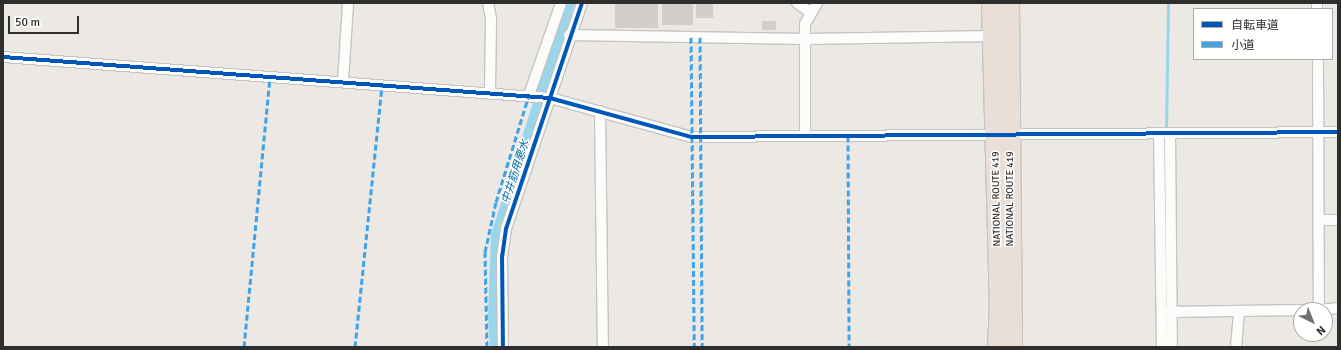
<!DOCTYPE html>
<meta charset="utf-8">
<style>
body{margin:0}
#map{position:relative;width:1341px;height:350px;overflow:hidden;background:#ece8e4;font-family:Signika,"Noto Sans JP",sans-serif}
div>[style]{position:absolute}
.stream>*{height:3px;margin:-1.5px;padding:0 1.5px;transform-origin:1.5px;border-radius:1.5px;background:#99d6ec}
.canal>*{height:10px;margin:-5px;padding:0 5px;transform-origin:5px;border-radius:5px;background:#99d6ec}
.building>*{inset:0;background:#d1cecb;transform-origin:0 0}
.roads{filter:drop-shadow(1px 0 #c5c4c5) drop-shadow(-1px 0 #c5c4c5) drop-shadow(0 1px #c5c4c5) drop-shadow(0 -1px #c5c4c5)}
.street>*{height:10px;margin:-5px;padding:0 5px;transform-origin:5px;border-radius:5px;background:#fcfcfb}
.highway>*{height:19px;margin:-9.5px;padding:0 9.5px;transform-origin:9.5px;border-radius:9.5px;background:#eadfd6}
.quiet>*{height:3px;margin-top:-1.5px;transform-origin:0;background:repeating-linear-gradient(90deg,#3ea3eb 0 6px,transparent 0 9px)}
.cycleway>*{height:4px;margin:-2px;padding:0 2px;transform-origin:2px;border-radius:2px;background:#0057b8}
span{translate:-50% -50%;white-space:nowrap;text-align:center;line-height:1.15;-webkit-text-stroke:3px #fff;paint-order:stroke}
.street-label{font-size:10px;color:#2e2e2e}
.water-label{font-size:11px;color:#0d6fa3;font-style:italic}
.frame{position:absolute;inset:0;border:4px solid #2e2e2e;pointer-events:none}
.legend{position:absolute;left:1193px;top:8px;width:140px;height:52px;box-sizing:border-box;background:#fff;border:1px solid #ababab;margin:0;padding:5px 7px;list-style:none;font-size:12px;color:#2e2e2e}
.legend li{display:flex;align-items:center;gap:8px;height:20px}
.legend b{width:20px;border:1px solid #ababab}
.north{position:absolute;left:1293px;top:302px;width:40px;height:40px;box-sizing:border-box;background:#fff;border:1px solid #ababab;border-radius:50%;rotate:137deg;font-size:11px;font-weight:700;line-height:16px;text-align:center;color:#2e2e2e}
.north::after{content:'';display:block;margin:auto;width:14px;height:18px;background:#706f6e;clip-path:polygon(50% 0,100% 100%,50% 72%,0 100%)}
.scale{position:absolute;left:8px;top:16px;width:71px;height:18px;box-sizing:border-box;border:2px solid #2e2e2e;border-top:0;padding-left:5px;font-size:12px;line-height:14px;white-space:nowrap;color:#2e2e2e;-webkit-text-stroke:3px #fff;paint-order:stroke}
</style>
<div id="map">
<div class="stream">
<i style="left:1166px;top:131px;width:128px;rotate:-89.1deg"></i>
</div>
<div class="canal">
<i style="left:495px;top:347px;width:30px;rotate:-94deg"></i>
<i style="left:493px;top:317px;width:82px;rotate:-87.9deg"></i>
<i style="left:496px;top:235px;width:244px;rotate:-72.3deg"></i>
</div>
<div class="building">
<i style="left:615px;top:3px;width:43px;height:25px"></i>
<i style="left:662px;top:3px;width:31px;height:22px"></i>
<i style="left:696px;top:3px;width:17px;height:15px"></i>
<i style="left:762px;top:21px;width:14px;height:9px"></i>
</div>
<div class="roads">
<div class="street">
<i style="left:488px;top:3px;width:16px;rotate:79deg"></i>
<i style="left:491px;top:19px;width:75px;rotate:90.8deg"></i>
<i style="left:582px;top:3px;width:100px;rotate:108.6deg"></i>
<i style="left:550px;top:98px;width:147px;rotate:15.4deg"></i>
<i style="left:692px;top:137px;width:646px;rotate:-0.44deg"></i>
<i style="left:797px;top:3px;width:16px;rotate:35deg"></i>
<i style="left:1317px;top:3px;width:6px;rotate:90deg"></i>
<i style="left:569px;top:35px;width:236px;rotate:1deg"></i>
<i style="left:805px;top:39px;width:186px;rotate:-0.9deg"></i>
<i style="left:3px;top:57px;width:549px;rotate:4.29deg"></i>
<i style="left:550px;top:98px;width:138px;rotate:108.6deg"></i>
<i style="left:506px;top:229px;width:27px;rotate:98deg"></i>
<i style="left:502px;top:256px;width:91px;rotate:89.4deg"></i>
<i style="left:1318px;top:59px;width:251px;rotate:89.8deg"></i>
<i style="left:343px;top:81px;width:78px;rotate:-86.3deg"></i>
<i style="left:529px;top:95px;width:97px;rotate:-70.8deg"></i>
<i style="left:600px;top:111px;width:236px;rotate:89.3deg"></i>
<i style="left:1159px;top:133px;width:214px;rotate:89.2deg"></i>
<i style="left:1170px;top:133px;width:214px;rotate:89.5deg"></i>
<i style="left:805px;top:136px;width:112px;rotate:-90deg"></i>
<i style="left:805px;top:24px;width:24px;rotate:-60deg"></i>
<i style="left:1321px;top:220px;width:17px"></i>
<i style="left:1321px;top:310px;width:17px;rotate:-7deg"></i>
<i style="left:1167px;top:312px;width:134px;rotate:-0.9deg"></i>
<i style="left:1236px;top:347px;width:36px;rotate:-85deg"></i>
</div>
<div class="highway">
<i style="left:991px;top:3px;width:300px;rotate:88.5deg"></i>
<i style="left:999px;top:303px;width:44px;rotate:92.6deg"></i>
<i style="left:1009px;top:3px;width:344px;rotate:89.5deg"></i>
</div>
</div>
<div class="quiet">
<i style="left:691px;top:37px;width:310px;rotate:89.4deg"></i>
<i style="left:700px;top:37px;width:310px;rotate:89.6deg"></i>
<i style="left:848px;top:136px;width:211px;rotate:89.7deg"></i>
<i style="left:244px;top:347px;width:272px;rotate:-84.5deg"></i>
<i style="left:355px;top:347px;width:262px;rotate:-84.1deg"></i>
<i style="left:487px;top:347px;width:95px;rotate:-91.2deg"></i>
<i style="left:485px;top:252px;width:51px;rotate:-77.6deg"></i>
<i style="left:496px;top:202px;width:112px;rotate:-72.9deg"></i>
</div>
<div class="cycleway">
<i style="left:582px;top:3px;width:100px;rotate:108.6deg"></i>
<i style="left:550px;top:98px;width:147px;rotate:15.4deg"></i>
<i style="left:692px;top:137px;width:646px;rotate:-0.44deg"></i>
<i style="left:3px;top:57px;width:549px;rotate:4.29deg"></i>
<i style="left:550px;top:98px;width:138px;rotate:108.6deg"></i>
<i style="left:506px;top:229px;width:27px;rotate:98deg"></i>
<i style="left:502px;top:256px;width:91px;rotate:89.4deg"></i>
</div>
<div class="street-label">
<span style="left:997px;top:199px;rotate:-91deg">NATIONAL ROUTE 419</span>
<span style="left:1011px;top:199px;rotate:-90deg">NATIONAL ROUTE 419</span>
</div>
<div class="water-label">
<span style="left:516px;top:172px;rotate:-72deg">中井筋用悪水</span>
</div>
<div class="frame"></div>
<ul class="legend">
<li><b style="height:5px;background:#0057b8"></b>自転車道</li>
<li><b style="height:5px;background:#3ea3eb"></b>小道</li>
</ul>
<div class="north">N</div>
<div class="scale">50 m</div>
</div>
